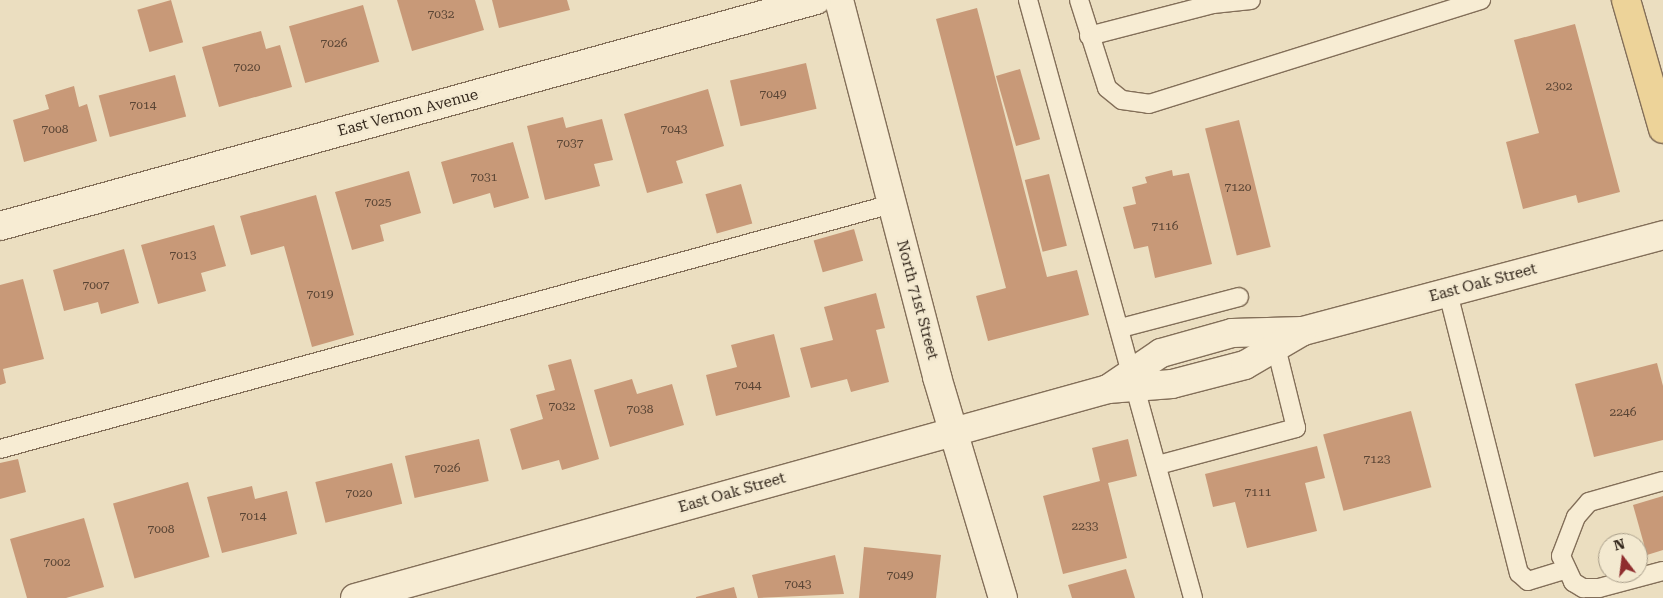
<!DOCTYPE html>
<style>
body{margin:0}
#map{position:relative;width:1663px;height:598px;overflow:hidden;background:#ebdec0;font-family:"Roboto Serif",serif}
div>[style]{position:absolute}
.building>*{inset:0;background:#c89978;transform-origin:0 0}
.roads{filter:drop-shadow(1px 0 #836f59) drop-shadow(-1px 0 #836f59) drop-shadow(0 1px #836f59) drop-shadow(0 -1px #836f59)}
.service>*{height:18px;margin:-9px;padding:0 9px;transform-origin:9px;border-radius:9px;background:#f7ecd3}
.minor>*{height:28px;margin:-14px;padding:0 14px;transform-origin:14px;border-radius:14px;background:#f7ecd3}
.tertiary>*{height:28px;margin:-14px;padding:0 14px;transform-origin:14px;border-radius:14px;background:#f7ecd3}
.primary>*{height:28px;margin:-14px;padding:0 14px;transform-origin:14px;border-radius:14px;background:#edd399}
span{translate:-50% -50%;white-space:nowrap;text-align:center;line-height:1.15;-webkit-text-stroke:4.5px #f3e9d0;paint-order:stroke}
.number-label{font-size:12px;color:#594434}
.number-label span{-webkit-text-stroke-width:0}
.street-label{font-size:15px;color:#34281d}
.north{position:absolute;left:1598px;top:533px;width:50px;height:50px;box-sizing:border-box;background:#f3e9d0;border:1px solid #a79c88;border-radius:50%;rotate:345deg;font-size:14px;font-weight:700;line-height:20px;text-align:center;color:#34281d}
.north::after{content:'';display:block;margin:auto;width:18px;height:22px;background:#8f2d2e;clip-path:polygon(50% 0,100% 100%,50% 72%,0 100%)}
</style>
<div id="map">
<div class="building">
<i style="left:171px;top:0;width:44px;height:35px;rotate:74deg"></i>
<i style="clip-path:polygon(397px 0,475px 0,484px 30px,412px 51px)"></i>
<i style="clip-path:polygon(492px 0,567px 0,570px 10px,499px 28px)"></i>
<i style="left:363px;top:5px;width:59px;height:77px;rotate:74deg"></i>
<i style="clip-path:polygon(977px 8px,1047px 277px,1077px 270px,1089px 315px,988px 341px,976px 296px,1006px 288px,936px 19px)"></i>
<i style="clip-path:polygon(1575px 24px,1620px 192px,1578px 203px,1576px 195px,1523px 209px,1506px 142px,1539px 133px,1514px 40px)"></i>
<i style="clip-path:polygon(261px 31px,266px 49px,280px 45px,292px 87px,219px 107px,202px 47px)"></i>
<i style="left:806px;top:63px;width:47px;height:78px;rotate:77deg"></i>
<i style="left:1020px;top:69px;width:73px;height:25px;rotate:74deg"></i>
<i style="left:175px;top:75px;width:43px;height:79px;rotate:75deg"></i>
<i style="clip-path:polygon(74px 86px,79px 107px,87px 104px,97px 141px,24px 162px,13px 120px,49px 109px,45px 95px)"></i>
<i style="clip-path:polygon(708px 89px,724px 146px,676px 161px,683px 183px,647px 193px,624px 114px)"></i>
<i style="clip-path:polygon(563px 117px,566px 128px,602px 119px,613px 160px,594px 164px,600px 186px,545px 200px,527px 126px)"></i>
<i style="left:1239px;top:120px;width:131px;height:35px;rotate:76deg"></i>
<i style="clip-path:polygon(513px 142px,529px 198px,494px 208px,490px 193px,453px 204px,441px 162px)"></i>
<i style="clip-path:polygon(1172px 170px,1173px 176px,1189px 173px,1212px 264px,1155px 278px,1148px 246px,1134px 249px,1123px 207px,1136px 204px,1132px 187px,1147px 183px,1145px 177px)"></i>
<i style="clip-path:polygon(409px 171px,421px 213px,380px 225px,384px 241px,352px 250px,335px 192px)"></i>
<i style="left:1049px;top:174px;width:74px;height:25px;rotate:76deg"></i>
<i style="left:741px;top:184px;width:41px;height:37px;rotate:74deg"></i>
<i style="clip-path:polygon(316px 195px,354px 335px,312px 347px,284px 246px,251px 255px,240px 216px)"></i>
<i style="clip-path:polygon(214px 225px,226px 266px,201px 273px,206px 291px,158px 304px,141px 245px)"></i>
<i style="left:854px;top:229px;width:33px;height:42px;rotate:74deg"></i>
<i style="clip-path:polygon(124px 249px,139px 303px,101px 314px,98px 302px,64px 311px,53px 270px)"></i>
<i style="clip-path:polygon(23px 279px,44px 359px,3px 369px,6px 383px,0 385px,0 285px)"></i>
<i style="clip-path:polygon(876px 293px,885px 328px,876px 330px,889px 382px,851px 392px,847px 379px,811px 388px,800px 348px,833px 340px,824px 307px)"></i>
<i style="clip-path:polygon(774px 334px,790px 397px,716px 416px,706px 375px,737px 367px,731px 345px)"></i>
<i style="clip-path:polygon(571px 359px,599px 459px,562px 470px,559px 460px,522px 470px,510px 429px,543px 419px,536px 395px,555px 390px,548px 365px)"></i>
<i style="clip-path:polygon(1657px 363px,1663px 386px,1663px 440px,1594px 457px,1575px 384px)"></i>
<i style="clip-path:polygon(632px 379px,637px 394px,672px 384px,684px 425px,610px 447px,594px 390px)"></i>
<i style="left:1411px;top:411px;width:79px;height:91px;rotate:75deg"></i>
<i style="left:479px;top:439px;width:43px;height:76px;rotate:77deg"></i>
<i style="clip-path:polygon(1128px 439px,1137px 476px,1108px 483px,1127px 558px,1063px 574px,1043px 496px,1100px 481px,1092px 448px)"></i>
<i style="clip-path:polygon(1317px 446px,1325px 478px,1305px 483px,1317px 531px,1247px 548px,1235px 502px,1213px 507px,1205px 474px)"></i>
<i style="clip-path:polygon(18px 459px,26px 492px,0 499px,0 463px)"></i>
<i style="left:392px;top:463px;width:42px;height:79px;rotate:76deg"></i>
<i style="left:188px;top:482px;width:78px;height:78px;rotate:74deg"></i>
<i style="clip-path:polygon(252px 486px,255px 499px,287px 491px,297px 534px,222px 553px,207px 497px)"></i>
<i style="clip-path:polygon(1663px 496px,1663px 550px,1647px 555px,1633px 505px)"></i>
<i style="clip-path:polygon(84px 518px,104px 587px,66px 598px,27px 598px,10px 539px)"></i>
<i style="clip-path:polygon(864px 547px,941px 555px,936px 598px,859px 598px)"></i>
<i style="clip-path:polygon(835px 555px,844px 594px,758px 598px,752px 575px)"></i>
<i style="clip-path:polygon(1126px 569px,1135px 598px,1072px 598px,1068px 585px)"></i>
<i style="clip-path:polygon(734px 587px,737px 598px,696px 598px,696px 597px)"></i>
</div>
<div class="roads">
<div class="service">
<i style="left:1028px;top:0;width:620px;rotate:74.57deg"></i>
<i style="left:1079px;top:0;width:92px;rotate:72.3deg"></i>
<i style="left:1107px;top:88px;width:19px;rotate:39deg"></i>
<i style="left:1122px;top:100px;width:27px;rotate:8deg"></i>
<i style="left:1149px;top:104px;width:348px;rotate:-17.4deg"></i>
<i style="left:1089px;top:36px;width:128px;rotate:-14.5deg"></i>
<i style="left:1213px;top:4px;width:38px;rotate:-6deg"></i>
<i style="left:1448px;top:293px;width:289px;rotate:75.8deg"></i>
<i style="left:1519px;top:573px;width:12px;rotate:42deg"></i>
<i style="left:1528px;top:581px;width:39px;rotate:-17deg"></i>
<i style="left:1121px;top:328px;width:122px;rotate:-14.7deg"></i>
<i style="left:0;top:449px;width:925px;rotate:-15.36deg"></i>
<i style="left:1158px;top:465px;width:143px;rotate:-15deg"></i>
<i style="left:1296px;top:428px;width:83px;rotate:-103.9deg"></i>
<i style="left:1663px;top:481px;width:77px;rotate:164.2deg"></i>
<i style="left:1589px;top:502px;width:20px;rotate:131deg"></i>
<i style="left:1576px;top:517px;width:42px;rotate:111deg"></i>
<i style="left:1561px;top:556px;width:29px;rotate:65deg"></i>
<i style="left:1573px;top:582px;width:12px;rotate:31deg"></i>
<i style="left:1583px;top:588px;width:16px"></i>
<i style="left:1599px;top:588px;width:66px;rotate:-14.9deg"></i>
</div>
<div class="minor">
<i style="left:839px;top:0;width:390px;rotate:75.4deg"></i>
<i style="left:937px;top:377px;width:231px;rotate:73.4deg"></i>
<i style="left:0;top:226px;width:847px;rotate:-15.48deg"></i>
</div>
<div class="tertiary">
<i style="left:1108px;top:389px;width:64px;rotate:-34.2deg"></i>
<i style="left:1161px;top:353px;width:74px;rotate:-15.7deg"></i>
<i style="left:1232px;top:333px;width:71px;rotate:-1.6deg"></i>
<i style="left:1303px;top:331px;width:373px;rotate:-14.9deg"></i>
<i style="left:355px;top:598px;width:781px;rotate:-15.51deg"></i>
<i style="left:1108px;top:389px;width:64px;rotate:-4.5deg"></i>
<i style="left:1172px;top:384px;width:75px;rotate:-14.6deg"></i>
<i style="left:1245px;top:365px;width:67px;rotate:-30.4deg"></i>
</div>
<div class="primary">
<i style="left:1626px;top:0;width:134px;rotate:74deg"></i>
</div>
</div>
<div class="number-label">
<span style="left:441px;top:15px">7032</span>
<span style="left:334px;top:44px">7026</span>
<span style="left:247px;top:68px">7020</span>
<span style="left:1559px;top:87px">2302</span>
<span style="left:773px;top:95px">7049</span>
<span style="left:143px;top:106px">7014</span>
<span style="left:55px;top:130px">7008</span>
<span style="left:674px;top:130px">7043</span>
<span style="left:570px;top:144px">7037</span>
<span style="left:484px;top:178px">7031</span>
<span style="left:1238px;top:188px">7120</span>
<span style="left:378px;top:203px">7025</span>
<span style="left:1165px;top:227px">7116</span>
<span style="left:183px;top:256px">7013</span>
<span style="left:96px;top:286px">7007</span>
<span style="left:320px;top:295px">7019</span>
<span style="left:748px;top:386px">7044</span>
<span style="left:562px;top:407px">7032</span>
<span style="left:640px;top:410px">7038</span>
<span style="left:1623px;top:413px">2246</span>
<span style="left:1377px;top:460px">7123</span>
<span style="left:447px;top:469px">7026</span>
<span style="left:1258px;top:493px">7111</span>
<span style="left:359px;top:494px">7020</span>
<span style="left:253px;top:517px">7014</span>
<span style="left:1085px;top:527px">2233</span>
<span style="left:161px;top:530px">7008</span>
<span style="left:57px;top:563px">7002</span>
<span style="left:900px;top:576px">7049</span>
<span style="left:798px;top:585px">7043</span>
</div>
<div class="street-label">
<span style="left:408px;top:113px;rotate:-15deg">East Vernon Avenue</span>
<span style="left:1483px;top:283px;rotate:-15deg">East Oak Street</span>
<span style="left:917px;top:300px;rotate:75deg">North 71st Street</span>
<span style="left:732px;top:493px;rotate:-16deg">East Oak Street</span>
</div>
<div class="north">N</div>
</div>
